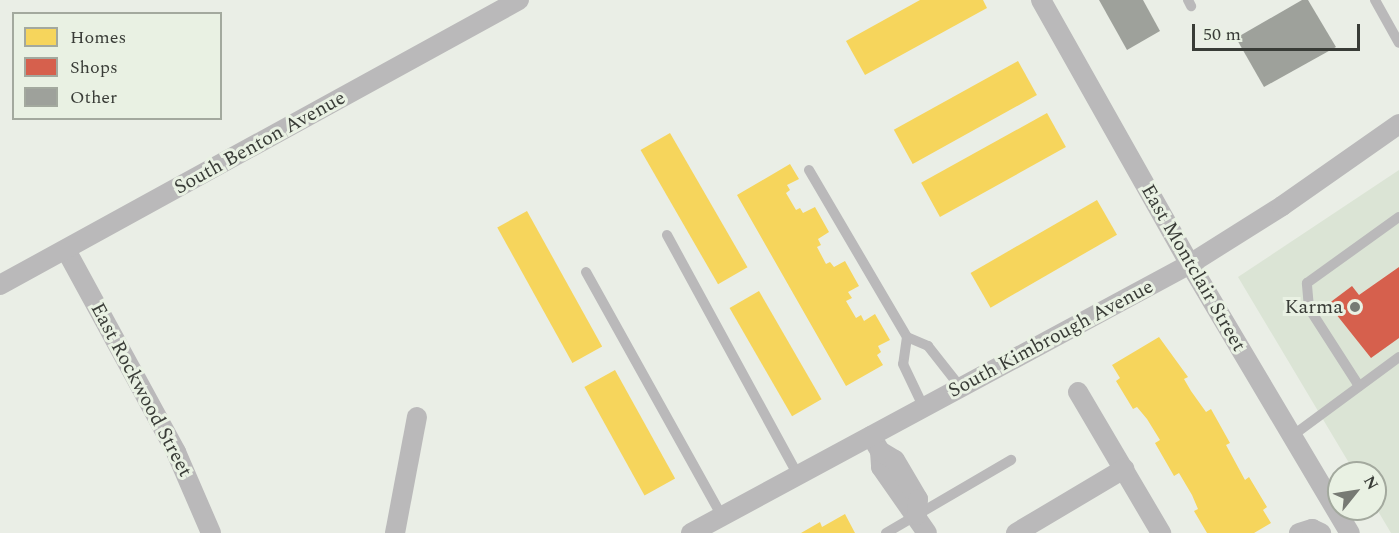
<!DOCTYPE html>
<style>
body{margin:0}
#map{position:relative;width:1399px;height:533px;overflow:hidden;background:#eaeee6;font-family:Spectral,serif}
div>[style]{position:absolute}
.built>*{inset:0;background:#dbe4d5}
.homes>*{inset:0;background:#f6d55c;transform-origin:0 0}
.shops>*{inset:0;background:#d6604d}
.building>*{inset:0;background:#9ea19b}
.lane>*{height:10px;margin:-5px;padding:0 5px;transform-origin:5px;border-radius:5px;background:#bab9ba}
.street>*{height:20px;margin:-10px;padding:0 10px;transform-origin:10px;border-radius:10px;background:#bab9ba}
.dots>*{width:16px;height:16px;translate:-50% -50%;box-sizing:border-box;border:3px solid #e9f1e3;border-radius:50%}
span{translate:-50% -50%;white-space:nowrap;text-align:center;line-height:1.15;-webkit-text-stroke:6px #e9f1e3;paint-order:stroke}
.street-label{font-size:20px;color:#393c37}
.poi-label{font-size:20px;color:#393c37}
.right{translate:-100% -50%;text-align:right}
.legend{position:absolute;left:12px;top:12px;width:210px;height:108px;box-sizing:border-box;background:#e9f1e3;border:2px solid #a3a99e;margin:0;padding:8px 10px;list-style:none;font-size:18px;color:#393c37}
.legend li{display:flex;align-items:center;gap:12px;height:30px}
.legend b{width:30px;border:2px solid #a3a99e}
.north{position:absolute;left:1327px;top:461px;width:60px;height:60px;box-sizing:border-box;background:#e9f1e3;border:2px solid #a3a99e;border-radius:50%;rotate:60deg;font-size:16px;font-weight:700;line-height:24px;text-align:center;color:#393c37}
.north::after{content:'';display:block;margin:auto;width:21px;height:27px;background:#777a74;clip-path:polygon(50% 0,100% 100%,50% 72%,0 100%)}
.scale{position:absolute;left:1192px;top:24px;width:168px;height:27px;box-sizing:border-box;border:3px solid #393c37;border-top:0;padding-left:8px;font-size:18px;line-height:21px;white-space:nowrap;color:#393c37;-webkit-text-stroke:4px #e9f1e3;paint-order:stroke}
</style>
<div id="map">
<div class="built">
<i style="clip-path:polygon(1399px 170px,1399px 533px,1391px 533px,1375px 506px,1375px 473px,1355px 473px,1238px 277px)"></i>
</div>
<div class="homes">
<i style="clip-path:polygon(920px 0,983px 0,987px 8px,865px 75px,846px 41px)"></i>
<i style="left:1018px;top:61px;width:39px;height:142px;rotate:61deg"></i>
<i style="left:1047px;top:113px;width:39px;height:144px;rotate:61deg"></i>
<i style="left:670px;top:133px;width:155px;height:34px;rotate:60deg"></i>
<i style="clip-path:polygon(790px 164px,799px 179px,787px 185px,790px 190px,786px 193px,796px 210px,800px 208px,803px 213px,815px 207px,829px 232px,818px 239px,821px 245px,817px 247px,826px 264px,830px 262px,834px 267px,845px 261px,859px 286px,848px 292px,852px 298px,846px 301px,856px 318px,861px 315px,864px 321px,875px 314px,890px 340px,878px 346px,881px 352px,877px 355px,883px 365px,846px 386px,737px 195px)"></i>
<i style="left:1097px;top:200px;width:40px;height:146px;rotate:60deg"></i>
<i style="left:527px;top:211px;width:155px;height:34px;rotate:61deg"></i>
<i style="left:759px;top:291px;width:125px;height:34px;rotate:60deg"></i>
<i style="clip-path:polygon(1159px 337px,1188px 377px,1184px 379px,1191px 391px,1206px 412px,1211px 409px,1230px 443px,1226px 445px,1245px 480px,1249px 477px,1267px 507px,1263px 510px,1271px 523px,1254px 533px,1207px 533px,1194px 511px,1198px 509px,1192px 495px,1179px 473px,1174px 476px,1155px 443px,1160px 440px,1147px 419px,1137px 407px,1133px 409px,1116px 381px,1120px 378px,1112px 365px)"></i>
<i style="left:615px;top:370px;width:124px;height:35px;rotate:61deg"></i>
<i style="clip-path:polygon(845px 514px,855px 533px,801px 533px,820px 522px,822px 527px)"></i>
</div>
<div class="shops">
<i style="clip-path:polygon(1399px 267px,1399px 338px,1371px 358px,1328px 304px,1352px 286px,1359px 295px)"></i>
</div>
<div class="building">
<i style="clip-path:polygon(1099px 0,1143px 0,1160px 31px,1127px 50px)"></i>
<i style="clip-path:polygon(1302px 0,1308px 0,1336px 47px,1264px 87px,1236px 38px)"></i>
</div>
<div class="lane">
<i style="left:1188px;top:0;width:7px;rotate:63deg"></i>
<i style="left:1375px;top:0;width:49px;rotate:60.8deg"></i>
<i style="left:809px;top:170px;width:194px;rotate:59.6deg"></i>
<i style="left:907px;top:337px;width:23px;rotate:23deg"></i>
<i style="left:928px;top:346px;width:53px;rotate:51.8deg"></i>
<i style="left:667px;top:235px;width:273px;rotate:61.4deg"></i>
<i style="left:586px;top:272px;width:279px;rotate:60.9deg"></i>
<i style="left:907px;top:337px;width:27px;rotate:98deg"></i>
<i style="left:903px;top:364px;width:49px;rotate:64.5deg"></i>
<i style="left:1359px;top:386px;width:93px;rotate:-122.7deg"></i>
<i style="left:1309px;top:308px;width:25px;rotate:-95deg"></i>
<i style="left:1307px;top:283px;width:113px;rotate:-35.7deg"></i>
<i style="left:1292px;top:436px;width:133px;rotate:-36.4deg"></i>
<i style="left:886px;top:533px;width:145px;rotate:-30.3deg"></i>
</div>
<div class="street">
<i style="left:1041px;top:0;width:303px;rotate:60.6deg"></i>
<i style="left:1190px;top:264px;width:313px;rotate:59.3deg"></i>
<i style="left:66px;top:250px;width:230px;rotate:61.4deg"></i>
<i style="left:176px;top:452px;width:88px;rotate:66.6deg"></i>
<i style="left:0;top:285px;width:592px;rotate:-28.77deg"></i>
<i style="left:1078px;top:392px;width:164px;rotate:59.5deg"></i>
<i style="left:871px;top:436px;width:17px;rotate:59deg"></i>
<i style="left:880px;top:451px;width:16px;rotate:86deg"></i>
<i style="left:881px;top:467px;width:80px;rotate:55.1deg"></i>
<i style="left:880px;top:451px;width:17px;rotate:31deg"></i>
<i style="left:895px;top:460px;width:45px;rotate:59.5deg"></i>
<i style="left:918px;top:499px;width:16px;rotate:94deg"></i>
<i style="left:395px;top:533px;width:118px;rotate:-79.3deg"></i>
<i style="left:691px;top:533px;width:567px;rotate:-28.33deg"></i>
<i style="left:1190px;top:264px;width:109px;rotate:-32.2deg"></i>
<i style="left:1282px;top:206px;width:143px;rotate:-35deg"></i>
<i style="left:1016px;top:533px;width:126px;rotate:-30.7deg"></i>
<i style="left:1299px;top:533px;width:14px;rotate:-17deg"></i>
<i style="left:1312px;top:529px;width:10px;rotate:24deg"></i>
</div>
<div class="dots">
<i style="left:1355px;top:307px;background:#777a74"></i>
</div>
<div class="street-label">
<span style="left:260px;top:143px;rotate:-29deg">South Benton Avenue</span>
<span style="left:1193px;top:268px;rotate:60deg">East Montclair Street</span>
<span style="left:1051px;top:339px;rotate:-28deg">South Kimbrough Avenue</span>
<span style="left:141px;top:390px;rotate:62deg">East Rockwood Street</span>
</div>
<div class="poi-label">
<span class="right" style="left:1343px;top:307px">Karma</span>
</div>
<ul class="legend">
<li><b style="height:16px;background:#f6d55c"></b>Homes</li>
<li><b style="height:16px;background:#d6604d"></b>Shops</li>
<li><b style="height:16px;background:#9ea19b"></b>Other</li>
</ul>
<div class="north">N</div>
<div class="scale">50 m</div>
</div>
